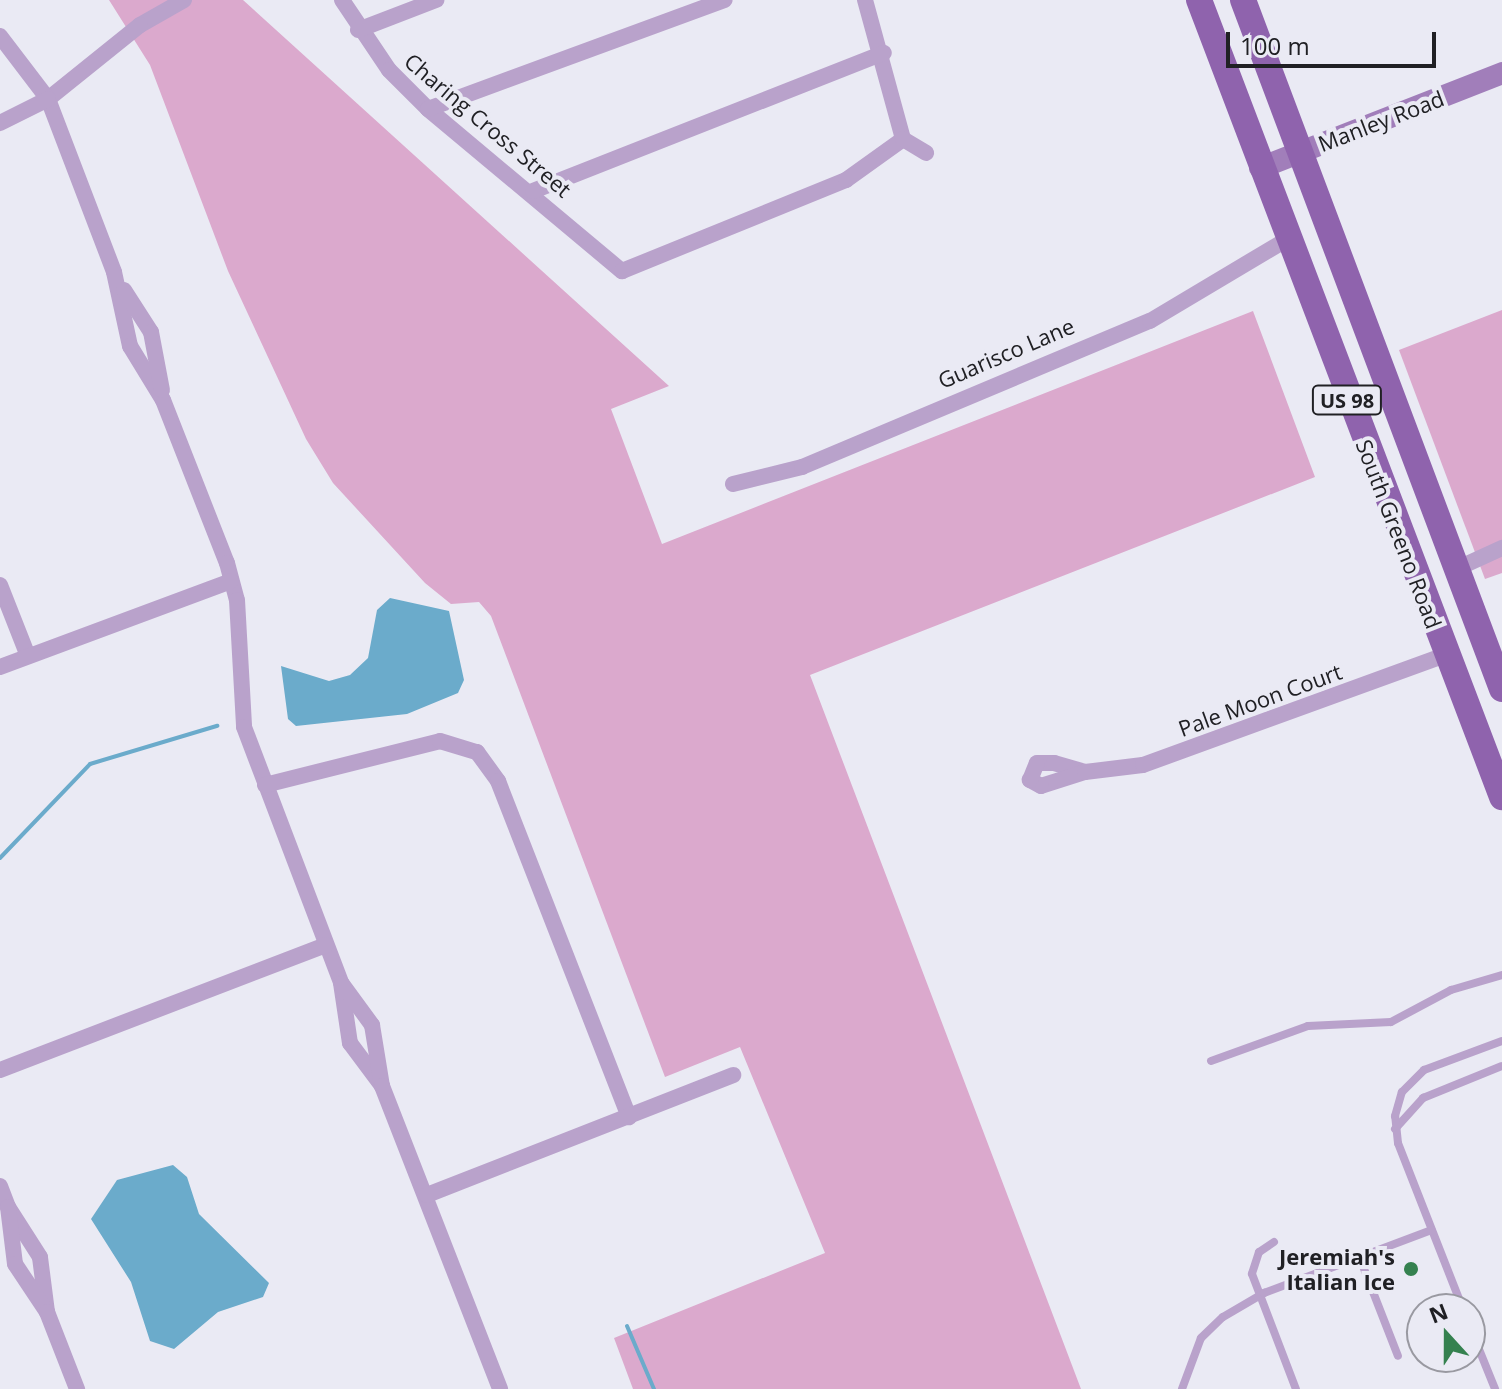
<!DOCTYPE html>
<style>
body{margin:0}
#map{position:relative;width:1502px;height:1389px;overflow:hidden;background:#eaeaf4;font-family:"Open Sans",sans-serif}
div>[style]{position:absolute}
.green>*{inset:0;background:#dba9cd}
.water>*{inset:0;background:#6babcb}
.stream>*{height:4px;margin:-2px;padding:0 2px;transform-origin:2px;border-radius:2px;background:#6babcb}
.lane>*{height:8px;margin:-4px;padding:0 4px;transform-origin:4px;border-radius:4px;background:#b9a2cb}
.street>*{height:16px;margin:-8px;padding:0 8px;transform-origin:8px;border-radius:8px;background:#b9a2cb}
.secondary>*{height:22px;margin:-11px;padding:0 11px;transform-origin:11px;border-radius:11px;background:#a17eba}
.primary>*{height:26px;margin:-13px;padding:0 13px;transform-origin:13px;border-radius:13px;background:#8f63ad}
.dots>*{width:22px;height:22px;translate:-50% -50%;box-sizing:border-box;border:4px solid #eaeaf4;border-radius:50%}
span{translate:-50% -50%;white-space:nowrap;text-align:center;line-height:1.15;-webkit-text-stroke:8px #eaeaf4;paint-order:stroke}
.shield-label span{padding:2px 6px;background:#eaeaf4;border:2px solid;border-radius:6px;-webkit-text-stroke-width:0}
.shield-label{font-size:20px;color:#202024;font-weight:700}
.street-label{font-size:22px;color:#202024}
.poi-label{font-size:22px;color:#202024;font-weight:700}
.right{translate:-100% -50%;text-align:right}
.north{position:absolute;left:1406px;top:1293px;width:80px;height:80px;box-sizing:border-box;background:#eaeaf4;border:2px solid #9999a1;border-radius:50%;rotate:339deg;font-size:22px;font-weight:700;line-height:32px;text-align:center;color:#202024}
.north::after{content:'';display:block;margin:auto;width:28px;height:36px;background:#35814f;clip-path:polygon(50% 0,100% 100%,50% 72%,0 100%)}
.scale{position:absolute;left:1226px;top:32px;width:210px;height:36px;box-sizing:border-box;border:4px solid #202024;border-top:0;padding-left:10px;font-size:24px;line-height:28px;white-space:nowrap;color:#202024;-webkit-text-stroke:6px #eaeaf4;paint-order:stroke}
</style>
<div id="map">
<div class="green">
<i style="clip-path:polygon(109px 0,243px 0,669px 386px,611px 409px,662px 544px,1253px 311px,1315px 477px,810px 675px,1081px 1389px,633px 1389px,614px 1338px,825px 1253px,740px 1047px,665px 1077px,491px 616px,479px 602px,451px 604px,425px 583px,333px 483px,306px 439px,228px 271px,150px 65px)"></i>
<i style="clip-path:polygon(1502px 310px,1502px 573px,1485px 579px,1399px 350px)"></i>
</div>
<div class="water">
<i style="clip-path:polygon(390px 598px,449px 611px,464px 680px,458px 693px,407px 714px,296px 726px,288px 719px,281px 666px,329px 681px,350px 675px,368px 658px,377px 610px)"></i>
<i style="clip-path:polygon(173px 1165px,187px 1177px,199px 1214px,269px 1283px,263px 1297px,218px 1312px,174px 1349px,150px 1341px,131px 1282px,91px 1219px,117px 1180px)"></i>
</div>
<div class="stream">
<i style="left:0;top:858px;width:130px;rotate:-46.2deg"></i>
<i style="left:90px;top:764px;width:133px;rotate:-16.7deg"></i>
<i style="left:627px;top:1326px;width:69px;rotate:66.8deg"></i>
</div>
<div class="lane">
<i style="left:1211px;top:1061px;width:103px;rotate:-19.8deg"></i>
<i style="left:1308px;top:1026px;width:83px;rotate:-2.8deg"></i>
<i style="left:1391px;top:1022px;width:68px;rotate:-28.1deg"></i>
<i style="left:1451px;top:990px;width:53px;rotate:-16.4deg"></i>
<i style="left:1395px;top:1129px;width:42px;rotate:-47.9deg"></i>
<i style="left:1423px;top:1098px;width:85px;rotate:-22.1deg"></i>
<i style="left:1274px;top:1242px;width:18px;rotate:146deg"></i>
<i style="left:1259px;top:1252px;width:23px;rotate:108deg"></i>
<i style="left:1252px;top:1274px;width:123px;rotate:69.1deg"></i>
<i style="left:1359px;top:1256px;width:107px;rotate:68.7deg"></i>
<i style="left:1463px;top:1309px;width:178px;rotate:-111.4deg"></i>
<i style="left:1398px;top:1143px;width:27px;rotate:-96deg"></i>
<i style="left:1395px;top:1116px;width:25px;rotate:-74deg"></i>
<i style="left:1402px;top:1092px;width:31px;rotate:-45deg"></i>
<i style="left:1424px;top:1070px;width:83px;rotate:-20.4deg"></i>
<i style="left:1470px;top:1327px;width:67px;rotate:68deg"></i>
<i style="left:1182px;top:1389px;width:54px;rotate:-69.6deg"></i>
<i style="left:1201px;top:1338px;width:30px;rotate:-44deg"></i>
<i style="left:1223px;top:1317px;width:48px;rotate:-30.3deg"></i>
<i style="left:1264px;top:1293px;width:179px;rotate:-20.6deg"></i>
</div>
<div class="street">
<i style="left:184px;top:0;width:51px;rotate:150.4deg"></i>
<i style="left:140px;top:25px;width:118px;rotate:141.2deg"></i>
<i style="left:48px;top:99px;width:185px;rotate:69.1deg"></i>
<i style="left:114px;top:272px;width:76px;rotate:77.8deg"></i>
<i style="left:130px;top:346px;width:63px;rotate:58.6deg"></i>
<i style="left:163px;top:400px;width:175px;rotate:68.6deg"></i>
<i style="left:227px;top:563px;width:38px;rotate:75deg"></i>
<i style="left:237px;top:600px;width:127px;rotate:86.8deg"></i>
<i style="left:244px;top:727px;width:274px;rotate:69.2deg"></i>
<i style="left:341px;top:983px;width:61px;rotate:81.5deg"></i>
<i style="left:350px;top:1043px;width:54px;rotate:53.3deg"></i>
<i style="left:342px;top:0;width:84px;rotate:56.1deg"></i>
<i style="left:389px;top:70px;width:55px;rotate:45deg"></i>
<i style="left:428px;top:109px;width:253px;rotate:39.9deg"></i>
<i style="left:622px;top:271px;width:242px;rotate:-22.1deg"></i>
<i style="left:846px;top:180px;width:70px;rotate:-35.7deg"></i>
<i style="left:865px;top:0;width:144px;rotate:74.7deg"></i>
<i style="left:358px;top:30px;width:84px;rotate:-21deg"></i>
<i style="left:0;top:36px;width:79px;rotate:52.7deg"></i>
<i style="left:48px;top:99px;width:54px;rotate:153.4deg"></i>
<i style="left:428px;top:109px;width:316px;rotate:-20.2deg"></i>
<i style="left:903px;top:139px;width:27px;rotate:31deg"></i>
<i style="left:533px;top:191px;width:377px;rotate:-21.5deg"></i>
<i style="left:124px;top:290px;width:50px;rotate:57.3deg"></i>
<i style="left:151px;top:332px;width:59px;rotate:79.3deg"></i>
<i style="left:733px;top:484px;width:71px;rotate:-13.8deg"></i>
<i style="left:802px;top:467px;width:377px;rotate:-22.8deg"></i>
<i style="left:1150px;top:321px;width:158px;rotate:-30.8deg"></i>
<i style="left:1456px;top:569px;width:51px;rotate:-24.5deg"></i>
<i style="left:0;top:585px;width:76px;rotate:68.5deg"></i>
<i style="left:0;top:667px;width:246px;rotate:-20.4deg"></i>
<i style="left:1037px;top:763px;width:17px"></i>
<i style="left:1054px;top:763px;width:32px;rotate:16deg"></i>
<i style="left:1085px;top:772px;width:46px;rotate:162.3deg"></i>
<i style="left:1041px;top:786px;width:13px;rotate:-151deg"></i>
<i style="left:1030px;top:780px;width:18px;rotate:-68deg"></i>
<i style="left:1085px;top:772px;width:58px;rotate:-6.9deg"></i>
<i style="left:1143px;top:765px;width:322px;rotate:-20deg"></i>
<i style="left:265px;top:785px;width:180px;rotate:-14.1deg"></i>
<i style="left:440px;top:741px;width:39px;rotate:17deg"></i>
<i style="left:477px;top:752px;width:36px;rotate:54deg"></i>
<i style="left:498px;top:781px;width:361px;rotate:68.7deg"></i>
<i style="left:342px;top:984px;width:51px;rotate:53.8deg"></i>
<i style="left:372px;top:1025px;width:62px;rotate:80.7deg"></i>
<i style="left:382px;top:1086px;width:325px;rotate:68.7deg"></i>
<i style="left:0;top:1070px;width:349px;rotate:-21deg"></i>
<i style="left:0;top:1186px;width:22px;rotate:69deg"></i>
<i style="left:427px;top:1195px;width:329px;rotate:-21.4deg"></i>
<i style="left:47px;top:1312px;width:55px;rotate:-97.3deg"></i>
<i style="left:40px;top:1257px;width:59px;rotate:-122.6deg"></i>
<i style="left:8px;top:1207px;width:57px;rotate:83deg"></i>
<i style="left:15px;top:1264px;width:58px;rotate:56.3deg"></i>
<i style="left:47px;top:1312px;width:83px;rotate:68.7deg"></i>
</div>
<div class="secondary">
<i style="left:1260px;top:168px;width:260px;rotate:-21.4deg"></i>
</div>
<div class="primary">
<i style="left:1199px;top:0;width:853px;rotate:69.18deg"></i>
<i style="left:1243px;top:0;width:736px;rotate:69.4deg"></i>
</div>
<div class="dots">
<i style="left:1411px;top:1269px;background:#35814f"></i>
</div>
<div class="shield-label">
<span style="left:1347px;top:400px">US 98</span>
</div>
<div class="street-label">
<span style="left:1381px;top:121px;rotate:-21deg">Manley Road</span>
<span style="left:488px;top:125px;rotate:40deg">Charing Cross Street</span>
<span style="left:1006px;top:353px;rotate:-23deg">Guarisco Lane</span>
<span style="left:1399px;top:534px;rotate:69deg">South Greeno Road</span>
<span style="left:1260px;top:700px;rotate:-20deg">Pale Moon Court</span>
</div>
<div class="poi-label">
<span class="right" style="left:1395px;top:1269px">Jeremiah's<br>Italian Ice</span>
</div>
<div class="north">N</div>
<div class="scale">100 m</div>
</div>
